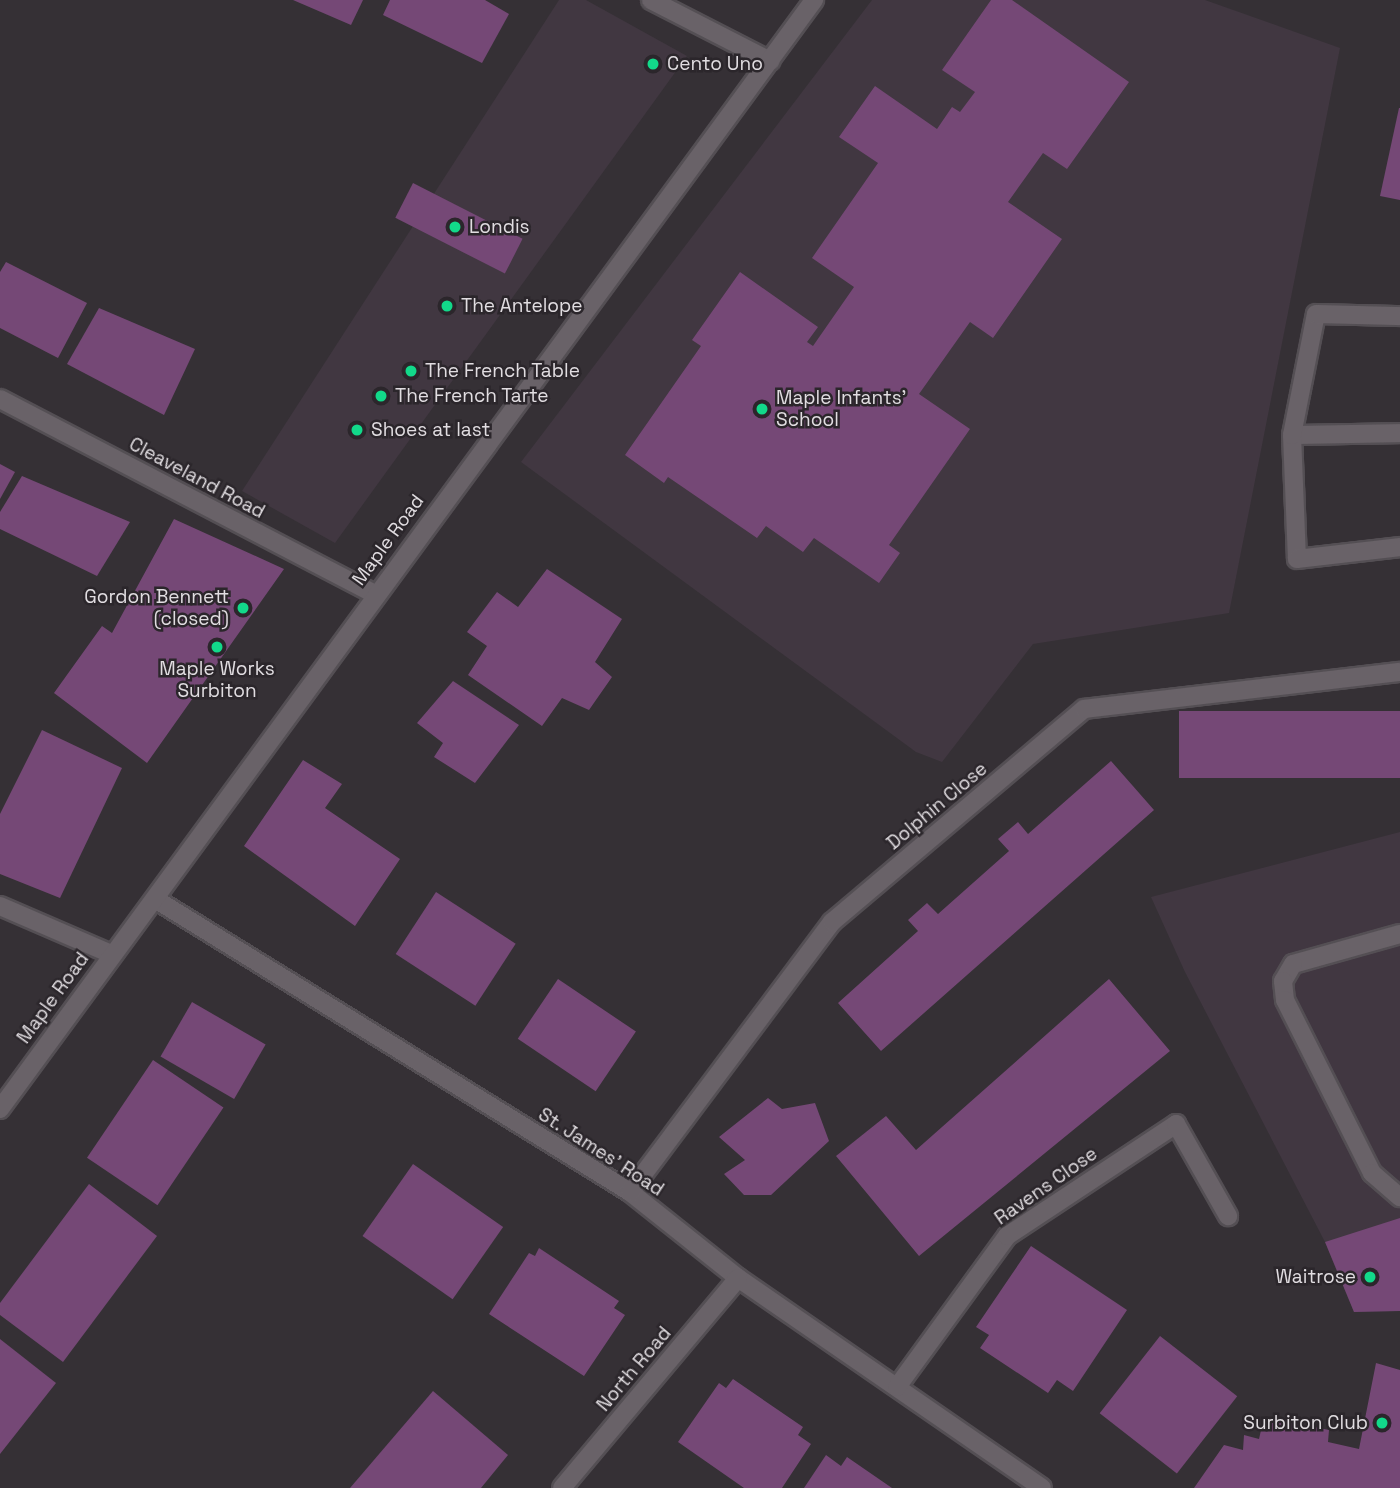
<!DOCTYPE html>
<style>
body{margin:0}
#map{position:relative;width:1400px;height:1488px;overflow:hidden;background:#353035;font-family:"Space Grotesk",sans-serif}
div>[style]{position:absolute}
.built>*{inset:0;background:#413741}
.building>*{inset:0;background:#754876;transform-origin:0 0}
.roads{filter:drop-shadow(2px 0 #544f54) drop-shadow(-2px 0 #544f54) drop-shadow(0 2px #544f54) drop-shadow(0 -2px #544f54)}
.minor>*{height:18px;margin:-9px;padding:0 9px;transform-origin:9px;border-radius:9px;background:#696268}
.dots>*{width:19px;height:19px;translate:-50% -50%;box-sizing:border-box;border:4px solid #2b262b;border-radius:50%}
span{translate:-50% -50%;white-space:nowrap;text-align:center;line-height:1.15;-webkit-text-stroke:5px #2b262b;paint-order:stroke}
.poi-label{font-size:19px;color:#e1dde1}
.left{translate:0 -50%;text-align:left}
.right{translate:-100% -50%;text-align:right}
.street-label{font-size:19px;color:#e1dde1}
</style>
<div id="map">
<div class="built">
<i style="clip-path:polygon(559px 0,586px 0,687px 56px,335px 543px,242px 491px)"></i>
<i style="clip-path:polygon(872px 0,1205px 0,1340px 48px,1229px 613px,1033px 644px,942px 762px,916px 752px,521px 462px)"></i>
<i style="clip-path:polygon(1400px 832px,1400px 1311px,1354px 1312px,1325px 1242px,1185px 972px,1151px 897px)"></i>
</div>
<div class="building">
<i style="clip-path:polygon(293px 0,363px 0,351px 25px)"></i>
<i style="clip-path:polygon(390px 0,485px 0,509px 14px,482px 63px,383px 15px)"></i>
<i style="clip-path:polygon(991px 0,1012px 0,1129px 82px,1067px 169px,1043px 153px,1008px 202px,1062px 239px,993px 338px,970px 322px,919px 394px,970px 429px,889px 545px,900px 553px,879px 583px,814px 538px,803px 552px,766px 526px,757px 538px,668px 477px,664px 483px,625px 455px,701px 346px,692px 340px,740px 272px,818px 327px,807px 342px,813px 346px,854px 287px,812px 258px,878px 163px,839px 137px,875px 86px,937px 129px,952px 107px,960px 112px,975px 92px,942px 70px)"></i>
<i style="clip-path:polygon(1399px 108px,1400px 108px,1400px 200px,1380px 196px)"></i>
<i style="left:413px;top:183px;width:123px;height:39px;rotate:27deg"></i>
<i style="clip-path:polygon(6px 262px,87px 303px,58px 358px,0 328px,0 272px)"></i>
<i style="clip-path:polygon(99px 308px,195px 349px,164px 415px,67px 364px)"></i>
<i style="clip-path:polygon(0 464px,15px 472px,0 499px)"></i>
<i style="clip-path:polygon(22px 476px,130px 522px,97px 576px,0 529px,0 512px)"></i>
<i style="clip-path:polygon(174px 519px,284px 569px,147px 763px,54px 693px,102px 626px,112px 633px)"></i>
<i style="clip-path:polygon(547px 569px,622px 619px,595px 662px,612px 677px,589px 710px,562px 698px,542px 726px,468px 675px,487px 646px,467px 632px,497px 592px,518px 607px)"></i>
<i style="clip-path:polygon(453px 681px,519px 725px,475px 783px,434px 757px,443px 743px,417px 723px)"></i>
<i style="left:1400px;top:711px;width:67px;height:221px;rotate:90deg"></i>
<i style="clip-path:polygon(42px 730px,122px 768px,60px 898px,0 874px,0 814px)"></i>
<i style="clip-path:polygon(303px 760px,342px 784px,325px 808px,400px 859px,355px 926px,244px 846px)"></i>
<i style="clip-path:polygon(1111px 761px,1154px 810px,881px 1051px,838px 1003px,918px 931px,908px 920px,927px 903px,938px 914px,1009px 851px,998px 839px,1018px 822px,1028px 834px)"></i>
<i style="left:436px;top:892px;width:95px;height:74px;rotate:33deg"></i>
<i style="left:558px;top:979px;width:94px;height:72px;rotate:34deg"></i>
<i style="clip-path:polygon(1109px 979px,1170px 1051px,919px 1256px,836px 1156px,886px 1116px,916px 1150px)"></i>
<i style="left:192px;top:1002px;width:85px;height:63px;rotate:30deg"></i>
<i style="left:153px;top:1060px;width:85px;height:118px;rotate:34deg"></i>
<i style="clip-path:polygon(768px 1098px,782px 1109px,815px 1103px,829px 1141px,771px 1195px,744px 1195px,724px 1174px,745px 1160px,719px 1137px)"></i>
<i style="left:413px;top:1164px;width:110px;height:88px;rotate:35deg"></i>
<i style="clip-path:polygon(89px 1184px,157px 1236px,63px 1362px,0 1315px,0 1303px)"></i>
<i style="clip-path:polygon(1400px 1218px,1400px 1311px,1354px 1312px,1325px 1242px)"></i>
<i style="clip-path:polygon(1031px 1246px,1127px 1310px,1073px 1391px,1057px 1380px,1048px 1393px,980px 1348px,989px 1335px,976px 1327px)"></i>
<i style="clip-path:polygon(539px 1248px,619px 1301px,614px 1308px,625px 1315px,584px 1376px,489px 1314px,529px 1253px,535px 1256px)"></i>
<i style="left:1160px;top:1336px;width:98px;height:98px;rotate:38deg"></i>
<i style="clip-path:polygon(0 1339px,56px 1383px,0 1454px)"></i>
<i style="clip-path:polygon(1376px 1363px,1400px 1370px,1400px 1488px,1194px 1488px,1224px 1445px,1243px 1450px,1244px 1435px,1259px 1439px,1264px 1417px,1329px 1430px,1328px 1442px,1359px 1449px)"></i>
<i style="clip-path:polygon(733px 1379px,803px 1427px,798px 1435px,811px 1444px,782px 1488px,744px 1488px,678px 1442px,719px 1383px,726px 1388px)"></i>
<i style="clip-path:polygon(433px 1391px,508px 1455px,481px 1488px,350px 1488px)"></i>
<i style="clip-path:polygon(826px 1455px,841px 1466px,847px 1457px,892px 1488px,804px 1488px)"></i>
</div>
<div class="roads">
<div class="minor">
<i style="left:651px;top:0;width:134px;rotate:27.1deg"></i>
<i style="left:0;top:399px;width:422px;rotate:27.5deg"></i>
<i style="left:1400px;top:433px;width:108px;rotate:178.9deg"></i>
<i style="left:1292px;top:435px;width:124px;rotate:87.7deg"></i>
<i style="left:1297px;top:559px;width:104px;rotate:-6.6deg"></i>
<i style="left:1292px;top:435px;width:123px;rotate:-78.8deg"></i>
<i style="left:1316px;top:314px;width:84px;rotate:1.4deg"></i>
<i style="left:155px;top:899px;width:558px;rotate:31.67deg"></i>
<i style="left:630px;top:1192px;width:138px;rotate:38.5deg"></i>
<i style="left:738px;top:1278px;width:369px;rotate:34.6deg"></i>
<i style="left:0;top:906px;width:121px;rotate:23.4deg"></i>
<i style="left:1400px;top:934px;width:111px;rotate:164.3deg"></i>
<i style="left:1293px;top:964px;width:20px;rotate:120deg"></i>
<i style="left:1283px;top:981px;width:19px;rotate:84deg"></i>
<i style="left:1285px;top:1000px;width:194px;rotate:63.3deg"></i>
<i style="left:1372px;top:1173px;width:37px;rotate:41deg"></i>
<i style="left:0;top:1109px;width:1376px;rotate:-53.72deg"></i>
<i style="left:630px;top:1192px;width:337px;rotate:-53.2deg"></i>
<i style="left:832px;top:922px;width:330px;rotate:-40.2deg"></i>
<i style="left:1084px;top:709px;width:318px;rotate:-6.7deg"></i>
<i style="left:897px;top:1387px;width:187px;rotate:-53.9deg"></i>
<i style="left:1007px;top:1236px;width:203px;rotate:-33.5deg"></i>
<i style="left:1176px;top:1124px;width:106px;rotate:60.5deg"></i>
<i style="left:562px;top:1488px;width:274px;rotate:-50deg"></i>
</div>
</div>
<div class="dots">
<i style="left:653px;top:64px;background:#12d98a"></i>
<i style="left:455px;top:227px;background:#12d98a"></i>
<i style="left:447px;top:306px;background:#12d98a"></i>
<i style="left:411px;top:371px;background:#12d98a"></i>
<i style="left:381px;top:396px;background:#12d98a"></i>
<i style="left:762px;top:409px;background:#12d98a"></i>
<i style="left:357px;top:430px;background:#12d98a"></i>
<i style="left:243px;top:608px;background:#12d98a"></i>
<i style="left:217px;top:647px;background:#12d98a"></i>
<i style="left:1370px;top:1277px;background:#12d98a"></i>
<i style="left:1382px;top:1423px;background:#12d98a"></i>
</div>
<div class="poi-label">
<span class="left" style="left:667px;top:64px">Cento Uno</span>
<span class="left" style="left:469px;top:227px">Londis</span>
<span class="left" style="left:461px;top:306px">The Antelope</span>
<span class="left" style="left:425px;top:371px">The French Table</span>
<span class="left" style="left:395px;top:396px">The French Tarte</span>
<span class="left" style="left:776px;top:409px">Maple Infants'<br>School</span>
<span class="left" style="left:371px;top:430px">Shoes at last</span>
<span class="right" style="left:229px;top:608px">Gordon Bennett<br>(closed)</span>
<span style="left:217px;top:680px">Maple Works<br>Surbiton</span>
<span class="right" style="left:1356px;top:1277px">Waitrose</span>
<span class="right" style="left:1368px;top:1423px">Surbiton Club</span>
</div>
<div class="street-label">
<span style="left:197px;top:478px;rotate:28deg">Cleaveland Road</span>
<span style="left:388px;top:540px;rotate:-54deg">Maple Road</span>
<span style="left:937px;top:806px;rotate:-40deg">Dolphin Close</span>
<span style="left:53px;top:998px;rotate:-54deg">Maple Road</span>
<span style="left:601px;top:1152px;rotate:33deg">St. James' Road</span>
<span style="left:1046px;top:1186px;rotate:-35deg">Ravens Close</span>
<span style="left:634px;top:1369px;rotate:-50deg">North Road</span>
</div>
</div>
